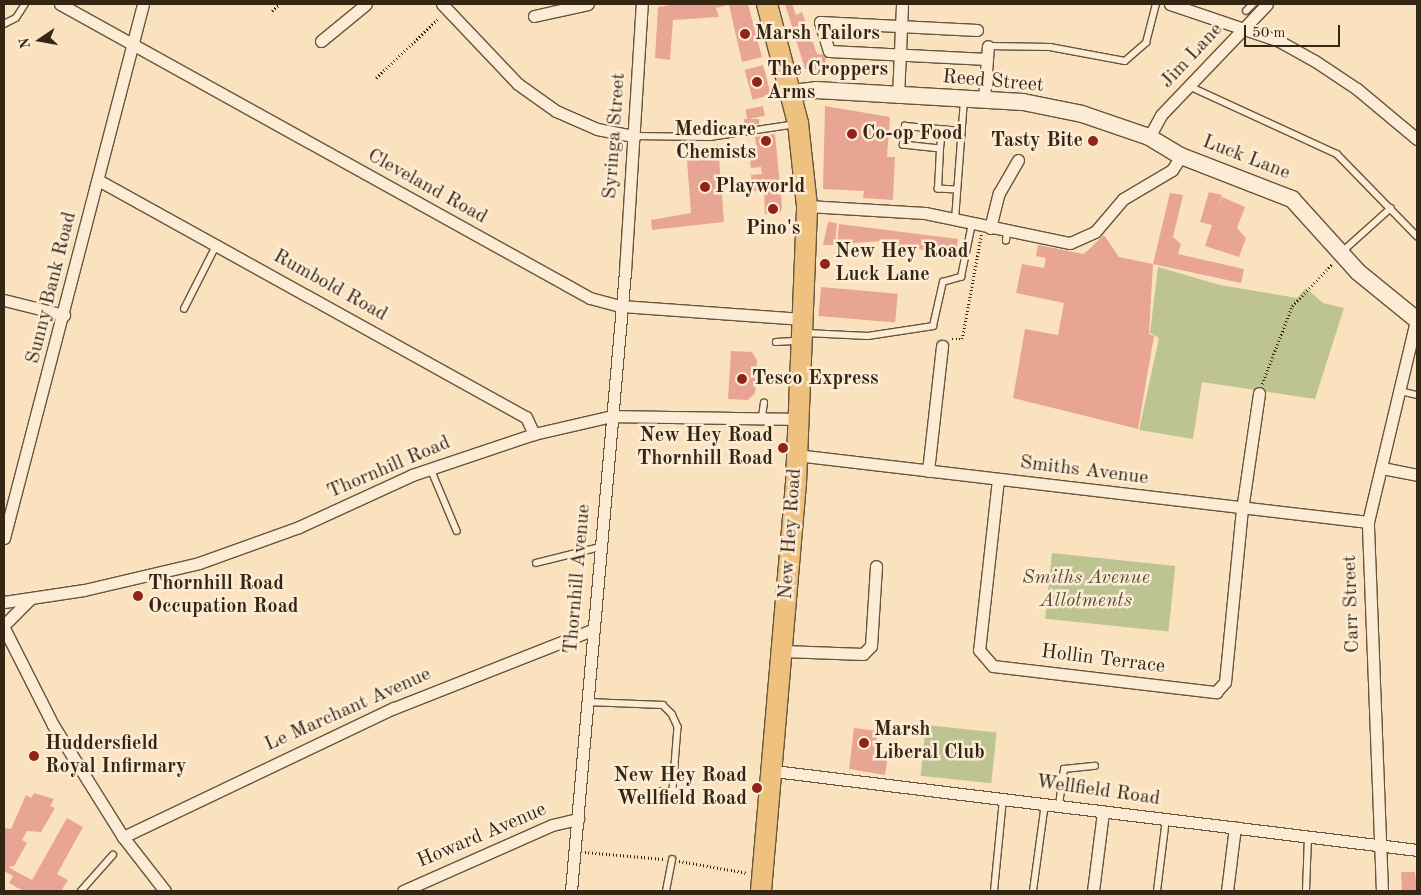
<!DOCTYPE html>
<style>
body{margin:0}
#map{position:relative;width:1421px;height:895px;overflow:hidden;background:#fbe2be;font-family:"Old Standard TT",serif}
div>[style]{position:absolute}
.green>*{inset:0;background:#bec392;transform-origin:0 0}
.building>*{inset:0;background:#e9a593;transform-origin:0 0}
.path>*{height:2.5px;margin-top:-1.25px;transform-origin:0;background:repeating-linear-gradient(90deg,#352614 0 1px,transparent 0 3.5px)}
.roads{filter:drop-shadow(1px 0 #66553e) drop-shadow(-1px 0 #66553e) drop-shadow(0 1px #66553e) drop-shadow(0 -1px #66553e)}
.lane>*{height:5.5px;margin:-2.75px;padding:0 2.75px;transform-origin:2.75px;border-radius:2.75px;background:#fcecd5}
.street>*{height:11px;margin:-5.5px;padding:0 5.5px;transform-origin:5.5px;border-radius:5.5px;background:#fcecd5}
.secondary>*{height:16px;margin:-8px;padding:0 8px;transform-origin:8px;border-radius:8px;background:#fcecd5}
.highway>*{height:20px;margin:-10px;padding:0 10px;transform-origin:10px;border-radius:10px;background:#eec17f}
.dots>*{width:14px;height:14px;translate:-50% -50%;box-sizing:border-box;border:2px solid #fcecd5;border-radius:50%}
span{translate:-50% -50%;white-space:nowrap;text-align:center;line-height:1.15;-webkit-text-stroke:5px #fcecd5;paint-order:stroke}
.poi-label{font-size:20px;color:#352614;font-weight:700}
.left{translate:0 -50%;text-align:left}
.right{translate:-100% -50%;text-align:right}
.street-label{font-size:20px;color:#352614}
.park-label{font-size:20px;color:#574d34;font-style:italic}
.frame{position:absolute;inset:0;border:5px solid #352614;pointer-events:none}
.north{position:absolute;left:15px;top:15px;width:50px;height:50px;-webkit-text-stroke:4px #fcecd5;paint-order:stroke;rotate:258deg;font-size:14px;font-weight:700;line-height:20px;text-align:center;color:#352614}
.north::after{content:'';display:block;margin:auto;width:18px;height:22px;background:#352614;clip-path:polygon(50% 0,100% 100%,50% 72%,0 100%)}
.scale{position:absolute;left:1244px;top:25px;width:96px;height:22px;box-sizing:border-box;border:2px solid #352614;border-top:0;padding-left:6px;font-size:15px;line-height:18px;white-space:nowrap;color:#352614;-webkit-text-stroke:4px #fcecd5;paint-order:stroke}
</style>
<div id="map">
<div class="green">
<i style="clip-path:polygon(1158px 267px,1220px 285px,1297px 298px,1306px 288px,1323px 303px,1344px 308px,1315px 399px,1202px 382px,1193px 439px,1139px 430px,1159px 338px,1150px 333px)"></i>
<i style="left:1052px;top:553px;width:124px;height:66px;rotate:6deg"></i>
<i style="left:926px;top:725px;width:71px;height:51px;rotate:6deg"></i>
</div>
<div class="building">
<i style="clip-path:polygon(677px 4px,748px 4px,762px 57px,742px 62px,729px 5px,716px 8px,719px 17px,673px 20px,670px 60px,655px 58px,658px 7px)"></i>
<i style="clip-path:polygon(785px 4px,792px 4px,796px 15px,802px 12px,817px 54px,826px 55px,825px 70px,805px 69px)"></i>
<i style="left:763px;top:65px;width:31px;height:19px;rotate:75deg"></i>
<i style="left:763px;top:106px;width:10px;height:18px;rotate:79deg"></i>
<i style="clip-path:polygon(825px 106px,890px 117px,887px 157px,895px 157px,893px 200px,863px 198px,864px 191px,823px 189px)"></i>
<i style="left:759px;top:119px;width:5px;height:15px;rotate:90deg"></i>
<i style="clip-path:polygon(775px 134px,782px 206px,781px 212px,765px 214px,764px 190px,753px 191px,751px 175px,762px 174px,761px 167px,751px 168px,750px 160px,758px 159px,755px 137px)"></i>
<i style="clip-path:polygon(718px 145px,724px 222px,652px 230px,651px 220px,691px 213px,687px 160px,692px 159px,691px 148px)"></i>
<i style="clip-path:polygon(1209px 192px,1222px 195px,1217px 210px,1222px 197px,1245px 207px,1237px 228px,1246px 238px,1239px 257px,1205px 246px,1212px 225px,1200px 222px)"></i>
<i style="clip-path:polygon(1170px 193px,1183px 195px,1173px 237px,1181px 244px,1178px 254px,1244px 269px,1241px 283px,1153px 264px,1149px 334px,1154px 336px,1138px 429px,1013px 398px,1025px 329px,1058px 335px,1064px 303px,1016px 293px,1022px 264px,1044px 268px,1046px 258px,1036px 256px,1038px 245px,1084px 254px,1104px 235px,1119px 257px,1153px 264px)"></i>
<i style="clip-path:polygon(828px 222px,837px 223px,835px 245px,823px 245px)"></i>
<i style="clip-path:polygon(839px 224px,958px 239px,955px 260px,942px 258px,943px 250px,895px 249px,895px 242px,891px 250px,883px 249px,883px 241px,837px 244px)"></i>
<i style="left:821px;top:287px;width:77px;height:29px;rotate:5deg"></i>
<i style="clip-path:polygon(731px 351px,752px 352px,757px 360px,755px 393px,748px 400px,728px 399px)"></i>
<i style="clip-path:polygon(854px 728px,878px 731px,874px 754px,888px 756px,885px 775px,849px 769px)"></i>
<i style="clip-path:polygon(34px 793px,54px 799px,50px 806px,55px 808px,41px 832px,27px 831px,22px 840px,27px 843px,14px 866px,8px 867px,32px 880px,67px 818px,83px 827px,57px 874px,68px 880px,61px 891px,23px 891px,9px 883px,13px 876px,4px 871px,4px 828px,11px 829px,26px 795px,31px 798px)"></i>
<i style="clip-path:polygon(1401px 872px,1415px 872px,1417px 891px,1402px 891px)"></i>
</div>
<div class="path">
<i style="left:272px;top:11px;width:11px;rotate:-41deg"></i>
<i style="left:376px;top:78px;width:87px;rotate:-43.6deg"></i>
<i style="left:952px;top:339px;width:10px"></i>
<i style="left:962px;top:339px;width:106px;rotate:-79.6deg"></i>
<i style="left:1262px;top:384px;width:84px;rotate:-69deg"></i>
<i style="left:1292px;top:306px;width:58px;rotate:-46.4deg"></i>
<i style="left:585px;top:852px;width:79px;rotate:5.1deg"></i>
<i style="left:679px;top:861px;width:70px;rotate:9.9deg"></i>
</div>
<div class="roads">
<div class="lane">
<i style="left:1246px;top:11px;width:10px;rotate:-45deg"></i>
<i style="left:4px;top:24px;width:13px;rotate:-27deg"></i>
<i style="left:16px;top:18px;width:17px;rotate:-57deg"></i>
<i style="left:988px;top:46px;width:62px;rotate:0.9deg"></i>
<i style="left:1050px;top:47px;width:76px;rotate:10.6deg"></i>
<i style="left:1125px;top:61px;width:28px;rotate:-41deg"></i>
<i style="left:1146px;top:43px;width:40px;rotate:-75.6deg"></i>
<i style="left:1189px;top:86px;width:163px;rotate:24.7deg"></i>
<i style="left:1337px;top:154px;width:115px;rotate:45.7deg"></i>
<i style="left:634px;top:136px;width:76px;rotate:0.8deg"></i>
<i style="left:710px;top:137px;width:87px;rotate:-8.6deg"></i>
<i style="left:940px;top:149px;width:19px;rotate:-84deg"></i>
<i style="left:957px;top:190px;width:19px;rotate:-177deg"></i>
<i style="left:938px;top:189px;width:40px;rotate:-87.1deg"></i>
<i style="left:940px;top:149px;width:37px;rotate:-174deg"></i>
<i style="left:903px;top:145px;width:19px;rotate:-84deg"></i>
<i style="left:905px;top:126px;width:57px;rotate:5deg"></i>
<i style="left:955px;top:220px;width:120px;rotate:-85.7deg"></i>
<i style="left:1006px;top:241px;width:10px;rotate:-84deg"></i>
<i style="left:1343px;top:251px;width:64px;rotate:-41.9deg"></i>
<i style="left:184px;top:309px;width:73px;rotate:-63.1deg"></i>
<i style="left:806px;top:333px;width:62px;rotate:2.8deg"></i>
<i style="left:868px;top:336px;width:66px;rotate:-8.7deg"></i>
<i style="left:933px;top:326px;width:45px;rotate:-77.2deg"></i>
<i style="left:943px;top:282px;width:19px;rotate:-16deg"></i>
<i style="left:961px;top:277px;width:54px;rotate:-78.3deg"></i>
<i style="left:776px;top:342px;width:22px;rotate:-3deg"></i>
<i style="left:1400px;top:391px;width:17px;rotate:13deg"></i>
<i style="left:762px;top:417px;width:14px;rotate:-82deg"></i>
<i style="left:431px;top:469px;width:67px;rotate:67.2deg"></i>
<i style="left:536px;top:563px;width:66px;rotate:-14deg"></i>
<i style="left:587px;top:702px;width:76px;rotate:2.3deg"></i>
<i style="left:663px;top:705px;width:13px;rotate:45deg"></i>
<i style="left:672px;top:714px;width:14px;rotate:65deg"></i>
<i style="left:678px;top:727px;width:63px;rotate:94.5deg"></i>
<i style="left:648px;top:791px;width:40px"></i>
<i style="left:1059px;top:805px;width:36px;rotate:-82deg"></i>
<i style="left:1064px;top:769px;width:31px;rotate:-6deg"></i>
<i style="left:81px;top:891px;width:48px;rotate:-48.4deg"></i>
<i style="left:666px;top:891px;width:32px;rotate:-79deg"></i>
<i style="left:994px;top:891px;width:92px;rotate:-84.4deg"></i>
<i style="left:1033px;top:891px;width:89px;rotate:-82.2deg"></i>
<i style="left:1157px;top:891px;width:73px;rotate:-82.9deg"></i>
<i style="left:1306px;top:891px;width:55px;rotate:-87.9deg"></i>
</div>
<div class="street">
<i style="left:60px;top:4px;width:606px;rotate:29.02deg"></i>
<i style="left:590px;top:298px;width:31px;rotate:15deg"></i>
<i style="left:620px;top:306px;width:181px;rotate:4.1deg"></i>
<i style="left:442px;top:4px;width:110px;rotate:46.5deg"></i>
<i style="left:518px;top:84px;width:47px;rotate:35.4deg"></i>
<i style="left:556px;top:111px;width:45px;rotate:23.7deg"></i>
<i style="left:597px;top:129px;width:38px;rotate:11deg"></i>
<i style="left:1170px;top:4px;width:115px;rotate:18.7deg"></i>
<i style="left:1279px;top:41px;width:41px;rotate:29.1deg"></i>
<i style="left:1315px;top:61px;width:50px;rotate:33.7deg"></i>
<i style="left:1357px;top:89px;width:78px;rotate:39.8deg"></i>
<i style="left:534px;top:16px;width:55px;rotate:-12.5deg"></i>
<i style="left:977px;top:30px;width:157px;rotate:-177.1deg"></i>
<i style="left:820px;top:22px;width:30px;rotate:73deg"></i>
<i style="left:829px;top:51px;width:158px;rotate:2.9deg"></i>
<i style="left:321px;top:41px;width:58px;rotate:-39.4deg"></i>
<i style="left:898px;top:97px;width:93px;rotate:-87.5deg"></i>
<i style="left:984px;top:100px;width:54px;rotate:-85.8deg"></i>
<i style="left:1149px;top:137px;width:25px;rotate:-61deg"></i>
<i style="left:1161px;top:115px;width:153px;rotate:-46.3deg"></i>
<i style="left:98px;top:180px;width:489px;rotate:29deg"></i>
<i style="left:526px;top:417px;width:19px;rotate:65deg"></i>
<i style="left:807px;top:206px;width:118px;rotate:3.4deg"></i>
<i style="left:925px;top:213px;width:148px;rotate:11.7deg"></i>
<i style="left:1070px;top:243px;width:27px;rotate:-24deg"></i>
<i style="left:1095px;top:232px;width:43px;rotate:-49.7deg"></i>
<i style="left:1123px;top:199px;width:57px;rotate:-30.6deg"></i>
<i style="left:1172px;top:170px;width:17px;rotate:-57deg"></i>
<i style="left:990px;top:228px;width:36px;rotate:-76deg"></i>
<i style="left:999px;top:193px;width:38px;rotate:-60deg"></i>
<i style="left:4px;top:300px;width:62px;rotate:14deg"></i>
<i style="left:796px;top:455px;width:576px;rotate:6.68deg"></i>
<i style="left:1382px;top:468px;width:36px;rotate:11deg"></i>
<i style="left:928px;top:471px;width:126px;rotate:-83.6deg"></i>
<i style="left:998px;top:479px;width:172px;rotate:96.3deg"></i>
<i style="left:979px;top:650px;width:21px;rotate:49deg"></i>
<i style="left:993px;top:666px;width:225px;rotate:6.7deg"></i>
<i style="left:1216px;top:692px;width:13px;rotate:-48deg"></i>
<i style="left:1225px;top:682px;width:173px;rotate:-84.4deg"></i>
<i style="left:1242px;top:510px;width:118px;rotate:-81.7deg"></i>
<i style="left:4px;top:538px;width:552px;rotate:-75.41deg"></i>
<i style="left:4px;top:602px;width:81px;rotate:-8.5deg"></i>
<i style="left:84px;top:590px;width:118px;rotate:-13.2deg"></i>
<i style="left:199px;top:563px;width:106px;rotate:-19.8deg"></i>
<i style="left:299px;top:527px;width:124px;rotate:-24.7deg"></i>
<i style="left:412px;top:475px;width:129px;rotate:-18.6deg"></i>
<i style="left:534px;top:434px;width:80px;rotate:-13deg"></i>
<i style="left:612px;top:416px;width:184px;rotate:0.9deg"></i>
<i style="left:4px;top:625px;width:37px;rotate:-45deg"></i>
<i style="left:4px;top:628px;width:109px;rotate:63.2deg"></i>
<i style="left:53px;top:725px;width:132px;rotate:58deg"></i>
<i style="left:123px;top:837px;width:68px;rotate:52.1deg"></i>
<i style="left:783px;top:651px;width:80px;rotate:2.1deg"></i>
<i style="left:863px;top:654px;width:11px;rotate:-45deg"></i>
<i style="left:871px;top:646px;width:80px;rotate:-86.4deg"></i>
<i style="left:774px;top:771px;width:648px;rotate:7deg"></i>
<i style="left:123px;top:837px;width:300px;rotate:-25.5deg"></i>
<i style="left:394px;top:708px;width:213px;rotate:-21.5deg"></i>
<i style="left:403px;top:891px;width:163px;rotate:-23.9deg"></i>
<i style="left:552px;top:825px;width:27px;rotate:-13deg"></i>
<i style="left:571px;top:891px;width:622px;rotate:-85.02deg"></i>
<i style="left:625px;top:271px;width:268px;rotate:-86.4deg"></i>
<i style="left:1093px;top:891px;width:80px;rotate:-82.8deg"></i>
<i style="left:1227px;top:891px;width:64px;rotate:-82.9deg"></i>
<i style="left:1382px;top:891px;width:369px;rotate:-92.2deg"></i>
<i style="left:1368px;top:522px;width:208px;rotate:-76.6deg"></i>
</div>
<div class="secondary">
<i style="left:792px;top:93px;width:24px;rotate:-7deg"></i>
<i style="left:816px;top:90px;width:207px;rotate:3.3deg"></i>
<i style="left:1023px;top:102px;width:60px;rotate:11.5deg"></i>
<i style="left:1082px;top:114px;width:71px;rotate:18.9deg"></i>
<i style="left:1149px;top:137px;width:37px;rotate:31deg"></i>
<i style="left:1181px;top:156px;width:119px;rotate:21.2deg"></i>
<i style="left:1292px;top:199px;width:98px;rotate:47.9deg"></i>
<i style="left:1358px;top:272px;width:76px;rotate:39.1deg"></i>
</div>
<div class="highway">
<i style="left:761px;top:891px;width:409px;rotate:-85.1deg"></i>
<i style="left:796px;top:483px;width:277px;rotate:-87.7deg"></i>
<i style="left:807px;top:206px;width:83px;rotate:-96.2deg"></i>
<i style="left:798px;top:123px;width:123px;rotate:-104.6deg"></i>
</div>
</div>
<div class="dots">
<i style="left:745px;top:34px;background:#8f2418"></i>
<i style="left:757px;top:82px;background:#8f2418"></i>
<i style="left:852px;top:134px;background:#8f2418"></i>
<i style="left:766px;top:141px;background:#8f2418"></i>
<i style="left:1093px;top:141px;background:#8f2418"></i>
<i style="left:705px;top:187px;background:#8f2418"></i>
<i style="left:773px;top:209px;background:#8f2418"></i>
<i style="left:825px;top:264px;background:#8f2418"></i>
<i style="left:742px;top:379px;background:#8f2418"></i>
<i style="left:783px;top:448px;background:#8f2418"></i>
<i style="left:138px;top:596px;background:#8f2418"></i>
<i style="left:864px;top:743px;background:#8f2418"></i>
<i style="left:34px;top:756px;background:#8f2418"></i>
<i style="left:757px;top:788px;background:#8f2418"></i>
</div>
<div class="poi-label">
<span class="left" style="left:755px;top:34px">Marsh Tailors</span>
<span class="left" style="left:767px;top:82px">The Croppers<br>Arms</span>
<span class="right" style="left:756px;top:142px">Medicare<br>Chemists</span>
<span class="left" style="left:862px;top:134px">Co-op Food</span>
<span class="right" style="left:1083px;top:141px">Tasty Bite</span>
<span class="left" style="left:715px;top:187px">Playworld</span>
<span style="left:773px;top:229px">Pino's</span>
<span class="left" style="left:835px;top:264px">New Hey Road<br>Luck Lane</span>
<span class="left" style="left:752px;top:379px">Tesco Express</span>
<span class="right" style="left:773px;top:448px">New Hey Road<br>Thornhill Road</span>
<span class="left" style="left:148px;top:596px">Thornhill Road<br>Occupation Road</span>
<span class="left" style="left:874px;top:742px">Marsh<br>Liberal Club</span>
<span class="left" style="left:45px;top:756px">Huddersfield<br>Royal Infirmary</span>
<span class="right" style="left:747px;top:788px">New Hey Road<br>Wellfield Road</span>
</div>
<div class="street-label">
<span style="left:1192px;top:56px;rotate:-47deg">Jim Lane</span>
<span style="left:993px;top:82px;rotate:5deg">Reed Street</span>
<span style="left:615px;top:136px;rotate:-86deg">Syringa Street</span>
<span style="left:1246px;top:158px;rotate:21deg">Luck Lane</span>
<span style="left:427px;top:187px;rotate:29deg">Cleveland Road</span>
<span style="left:330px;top:286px;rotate:29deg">Rumbold Road</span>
<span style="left:52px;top:288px;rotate:-76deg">Sunny Bank Road</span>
<span style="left:389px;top:468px;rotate:-23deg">Thornhill Road</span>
<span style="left:1084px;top:471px;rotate:7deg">Smiths Avenue</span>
<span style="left:791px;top:534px;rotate:-86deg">New Hey Road</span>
<span style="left:578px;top:579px;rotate:-85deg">Thornhill Avenue</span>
<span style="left:1352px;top:604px;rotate:-92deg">Carr Street</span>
<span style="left:1103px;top:660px;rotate:7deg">Hollin Terrace</span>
<span style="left:348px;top:710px;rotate:-24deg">Le Marchant Avenue</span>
<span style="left:1098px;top:791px;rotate:8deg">Wellfield Road</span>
<span style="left:482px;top:836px;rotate:-23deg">Howard Avenue</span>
</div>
<div class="park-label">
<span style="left:1086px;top:590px">Smiths Avenue<br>Allotments</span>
</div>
<div class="frame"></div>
<div class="north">N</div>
<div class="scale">50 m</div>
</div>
